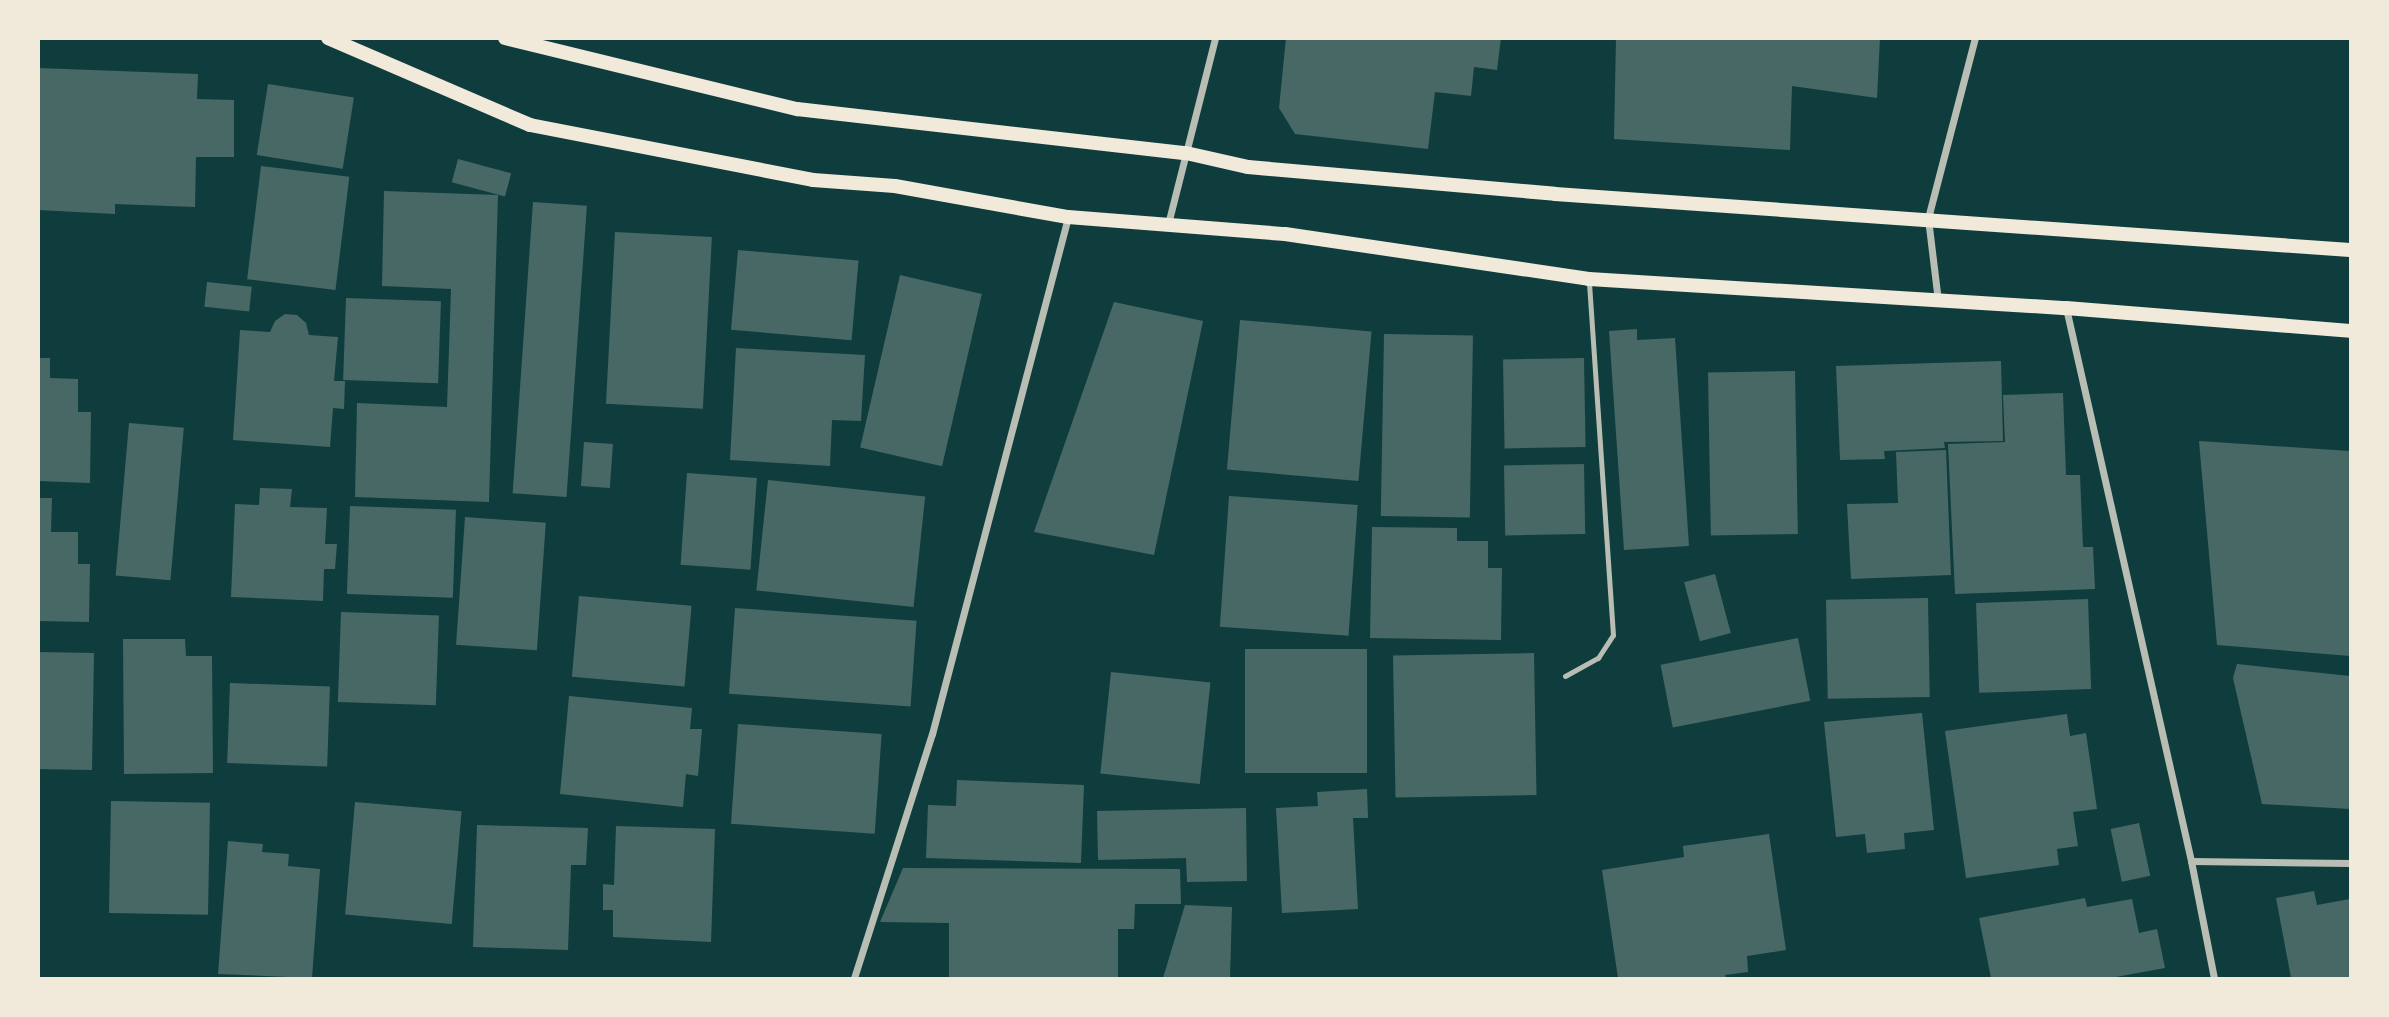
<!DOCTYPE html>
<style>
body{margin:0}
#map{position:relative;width:2389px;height:1017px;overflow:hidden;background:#0f3d3e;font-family:"Roboto Condensed",sans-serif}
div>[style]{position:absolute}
.building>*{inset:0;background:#486865;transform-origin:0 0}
.service>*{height:5px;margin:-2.5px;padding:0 2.5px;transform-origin:2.5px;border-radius:2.5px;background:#b8beb3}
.minor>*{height:7px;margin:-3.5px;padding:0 3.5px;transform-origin:3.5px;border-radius:3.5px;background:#b8beb3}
.secondary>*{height:14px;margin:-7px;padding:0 7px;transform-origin:7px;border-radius:7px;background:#f1e9da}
span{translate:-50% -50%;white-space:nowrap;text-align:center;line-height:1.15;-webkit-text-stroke:7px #f1e9da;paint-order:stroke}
.frame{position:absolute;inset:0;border:40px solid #f1e9da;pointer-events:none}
</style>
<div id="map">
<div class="building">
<i style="clip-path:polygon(1286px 38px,1501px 38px,1497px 70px,1474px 67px,1471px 96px,1435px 92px,1428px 149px,1295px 134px,1279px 108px)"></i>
<i style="clip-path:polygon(1616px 38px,1880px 38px,1877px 98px,1792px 86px,1790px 150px,1614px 139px)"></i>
<i style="clip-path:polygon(38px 68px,198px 74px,197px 99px,234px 100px,234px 157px,196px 157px,195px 207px,115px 204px,115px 214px,38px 210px)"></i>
<i style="left:268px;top:84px;width:87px;height:72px;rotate:9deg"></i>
<i style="left:458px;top:159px;width:55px;height:24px;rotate:15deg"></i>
<i style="left:261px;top:166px;width:89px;height:114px;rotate:7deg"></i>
<i style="clip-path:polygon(384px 191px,498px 195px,489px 502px,355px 497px,357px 403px,447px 407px,451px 289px,382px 286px)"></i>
<i style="left:533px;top:202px;width:54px;height:292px;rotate:4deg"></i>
<i style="left:615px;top:232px;width:97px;height:172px;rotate:3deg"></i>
<i style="left:738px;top:250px;width:121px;height:80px;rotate:5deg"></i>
<i style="left:900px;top:275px;width:84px;height:177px;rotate:13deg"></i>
<i style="left:207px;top:282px;width:45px;height:25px;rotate:6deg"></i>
<i style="left:346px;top:298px;width:95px;height:82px;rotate:2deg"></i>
<i style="clip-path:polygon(1114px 302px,1203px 321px,1154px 555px,1034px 532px)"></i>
<i style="clip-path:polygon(285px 314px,297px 315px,306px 323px,309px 335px,338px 337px,334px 381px,345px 381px,344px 409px,333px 408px,330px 447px,233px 440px,240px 330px,270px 332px,275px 321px)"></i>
<i style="left:1240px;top:320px;width:132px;height:150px;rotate:5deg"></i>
<i style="clip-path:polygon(1637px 329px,1637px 340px,1675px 338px,1689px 546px,1624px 550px,1609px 331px)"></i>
<i style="left:1384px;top:334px;width:89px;height:182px;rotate:1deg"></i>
<i style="clip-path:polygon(736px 348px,865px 355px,861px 421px,832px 420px,830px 466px,730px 460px)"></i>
<i style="clip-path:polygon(38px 358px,50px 358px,50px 378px,78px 379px,78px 412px,91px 412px,90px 483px,38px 481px)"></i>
<i style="left:1584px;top:358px;width:89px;height:81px;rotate:89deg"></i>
<i style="clip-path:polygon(2001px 361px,2003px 441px,1944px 442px,1945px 448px,1884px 451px,1885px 459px,1840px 460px,1836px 366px)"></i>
<i style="left:1795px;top:371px;width:163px;height:87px;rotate:89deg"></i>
<i style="clip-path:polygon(2063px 393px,2066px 475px,2080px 475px,2083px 547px,2093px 547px,2095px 589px,1955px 594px,1948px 444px,2005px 442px,2003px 395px)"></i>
<i style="left:129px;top:423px;width:55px;height:153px;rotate:5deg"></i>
<i style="clip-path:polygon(2199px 441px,2350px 451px,2350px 656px,2217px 645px)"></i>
<i style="left:584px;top:442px;width:29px;height:44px;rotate:4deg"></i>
<i style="clip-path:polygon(1946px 450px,1951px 575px,1851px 579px,1847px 504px,1898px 503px,1896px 452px)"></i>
<i style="left:1584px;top:464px;width:70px;height:80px;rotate:89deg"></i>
<i style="left:687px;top:473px;width:70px;height:92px;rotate:4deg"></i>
<i style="left:768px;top:480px;width:158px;height:111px;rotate:6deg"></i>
<i style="clip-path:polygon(260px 488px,292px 489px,290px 507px,327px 508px,325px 544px,337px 544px,335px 569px,324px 569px,323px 601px,231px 597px,235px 504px,259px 505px)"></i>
<i style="left:1229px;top:496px;width:129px;height:131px;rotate:4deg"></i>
<i style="clip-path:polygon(38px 498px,52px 498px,51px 532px,78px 532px,78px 564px,90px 564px,89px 622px,38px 621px)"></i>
<i style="left:350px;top:506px;width:106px;height:88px;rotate:2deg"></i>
<i style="left:465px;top:517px;width:81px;height:128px;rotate:4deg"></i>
<i style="clip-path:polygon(1372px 527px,1457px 528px,1457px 541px,1488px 541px,1488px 568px,1502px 568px,1501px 640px,1370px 638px)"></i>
<i style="left:1715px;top:574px;width:61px;height:32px;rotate:75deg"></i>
<i style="left:579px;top:596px;width:113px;height:81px;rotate:5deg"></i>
<i style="left:1928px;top:598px;width:99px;height:102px;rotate:89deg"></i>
<i style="left:2088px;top:599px;width:90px;height:112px;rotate:88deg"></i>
<i style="left:735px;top:608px;width:182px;height:86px;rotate:4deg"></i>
<i style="left:341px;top:612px;width:98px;height:90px;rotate:2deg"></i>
<i style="left:1798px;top:638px;width:64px;height:140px;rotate:79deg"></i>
<i style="clip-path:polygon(123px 639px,185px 639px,186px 656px,212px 656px,213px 773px,124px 774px)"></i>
<i style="left:1367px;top:649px;width:124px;height:122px;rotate:90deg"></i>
<i style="left:38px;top:652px;width:56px;height:117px;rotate:1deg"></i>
<i style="left:1534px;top:653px;width:142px;height:141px;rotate:89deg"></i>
<i style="clip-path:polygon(2237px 664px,2350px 676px,2350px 809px,2262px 804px,2233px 678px)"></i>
<i style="left:1111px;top:672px;width:100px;height:102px;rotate:6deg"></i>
<i style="left:230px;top:683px;width:100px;height:80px;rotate:2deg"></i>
<i style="clip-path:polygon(569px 696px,692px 708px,690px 729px,702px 729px,698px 776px,686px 774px,683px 807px,560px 794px)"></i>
<i style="clip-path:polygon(1922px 713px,1934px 830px,1904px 833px,1905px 849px,1867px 853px,1865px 834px,1836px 837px,1824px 722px)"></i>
<i style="clip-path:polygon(2067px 714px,2070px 736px,2086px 733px,2097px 809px,2073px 812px,2078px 846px,2057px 849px,2059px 865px,1966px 878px,1945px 731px)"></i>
<i style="left:738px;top:724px;width:144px;height:100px;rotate:4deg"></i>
<i style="clip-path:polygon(957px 780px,1084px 785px,1081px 863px,926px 858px,928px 805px,956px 806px)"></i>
<i style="clip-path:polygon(1367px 789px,1368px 818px,1353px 818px,1358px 909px,1282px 913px,1276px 808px,1318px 806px,1317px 792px)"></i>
<i style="left:111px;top:801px;width:99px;height:112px;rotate:1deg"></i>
<i style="left:355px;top:802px;width:107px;height:113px;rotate:5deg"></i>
<i style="clip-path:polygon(1246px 808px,1247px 881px,1187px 882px,1186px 858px,1098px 860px,1097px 811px)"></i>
<i style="left:2139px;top:823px;width:54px;height:29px;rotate:78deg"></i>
<i style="clip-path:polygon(477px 825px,588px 828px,586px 865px,571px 865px,568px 950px,473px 947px)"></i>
<i style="clip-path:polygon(616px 826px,715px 829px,711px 942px,613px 937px,613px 910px,603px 910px,603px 884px,614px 885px)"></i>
<i style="clip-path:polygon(1769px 834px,1786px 950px,1747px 956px,1748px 972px,1725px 975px,1726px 978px,1618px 978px,1602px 870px,1684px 857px,1683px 846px)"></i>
<i style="clip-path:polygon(228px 841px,263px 844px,262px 852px,289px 854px,288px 866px,320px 869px,312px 978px,218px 974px)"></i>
<i style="clip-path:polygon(903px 868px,1180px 869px,1181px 904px,1135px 904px,1134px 929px,1118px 929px,1118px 977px,949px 978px,949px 923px,880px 922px)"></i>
<i style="clip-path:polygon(2314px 891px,2317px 905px,2350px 899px,2350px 978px,2291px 978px,2276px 898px)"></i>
<i style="clip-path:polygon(2085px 898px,2087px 907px,2132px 899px,2139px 933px,2157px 929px,2165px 968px,2110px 978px,1991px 978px,1979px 918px)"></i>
<i style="clip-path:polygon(1185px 905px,1232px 907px,1230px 978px,1163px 978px)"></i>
</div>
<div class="service">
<i style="left:1565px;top:676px;width:38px;rotate:-29deg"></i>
<i style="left:1598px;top:658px;width:27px;rotate:-57deg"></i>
<i style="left:1613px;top:635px;width:357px;rotate:-93.9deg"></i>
</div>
<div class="minor">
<i style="left:1168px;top:224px;width:192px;rotate:-75.8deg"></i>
<i style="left:1938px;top:301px;width:84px;rotate:-96.9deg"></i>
<i style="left:1928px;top:218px;width:186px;rotate:-75.4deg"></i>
<i style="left:2066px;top:308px;width:567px;rotate:77.26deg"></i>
<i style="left:2191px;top:861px;width:119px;rotate:78.9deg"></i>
<i style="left:2191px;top:861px;width:159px;rotate:0.7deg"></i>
<i style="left:854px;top:978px;width:256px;rotate:-72.3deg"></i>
<i style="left:932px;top:734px;width:535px;rotate:-75.26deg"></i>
</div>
<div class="secondary">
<i style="left:328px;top:38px;width:220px;rotate:23.3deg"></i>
<i style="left:530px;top:125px;width:288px;rotate:11deg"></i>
<i style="left:813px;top:180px;width:82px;rotate:4.2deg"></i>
<i style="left:895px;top:186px;width:176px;rotate:10.2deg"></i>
<i style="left:1068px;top:217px;width:218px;rotate:4.5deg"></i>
<i style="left:1285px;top:234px;width:307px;rotate:8.4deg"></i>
<i style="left:1589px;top:279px;width:478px;rotate:3.5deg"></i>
<i style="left:2066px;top:308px;width:285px;rotate:4.6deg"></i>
<i style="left:505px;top:38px;width:301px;rotate:13.7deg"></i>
<i style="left:797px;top:109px;width:391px;rotate:6.5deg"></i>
<i style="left:1186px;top:153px;width:64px;rotate:12.7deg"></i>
<i style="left:1248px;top:167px;width:308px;rotate:5deg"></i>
<i style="left:1555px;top:194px;width:797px;rotate:4.03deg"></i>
</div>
<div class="frame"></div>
</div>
